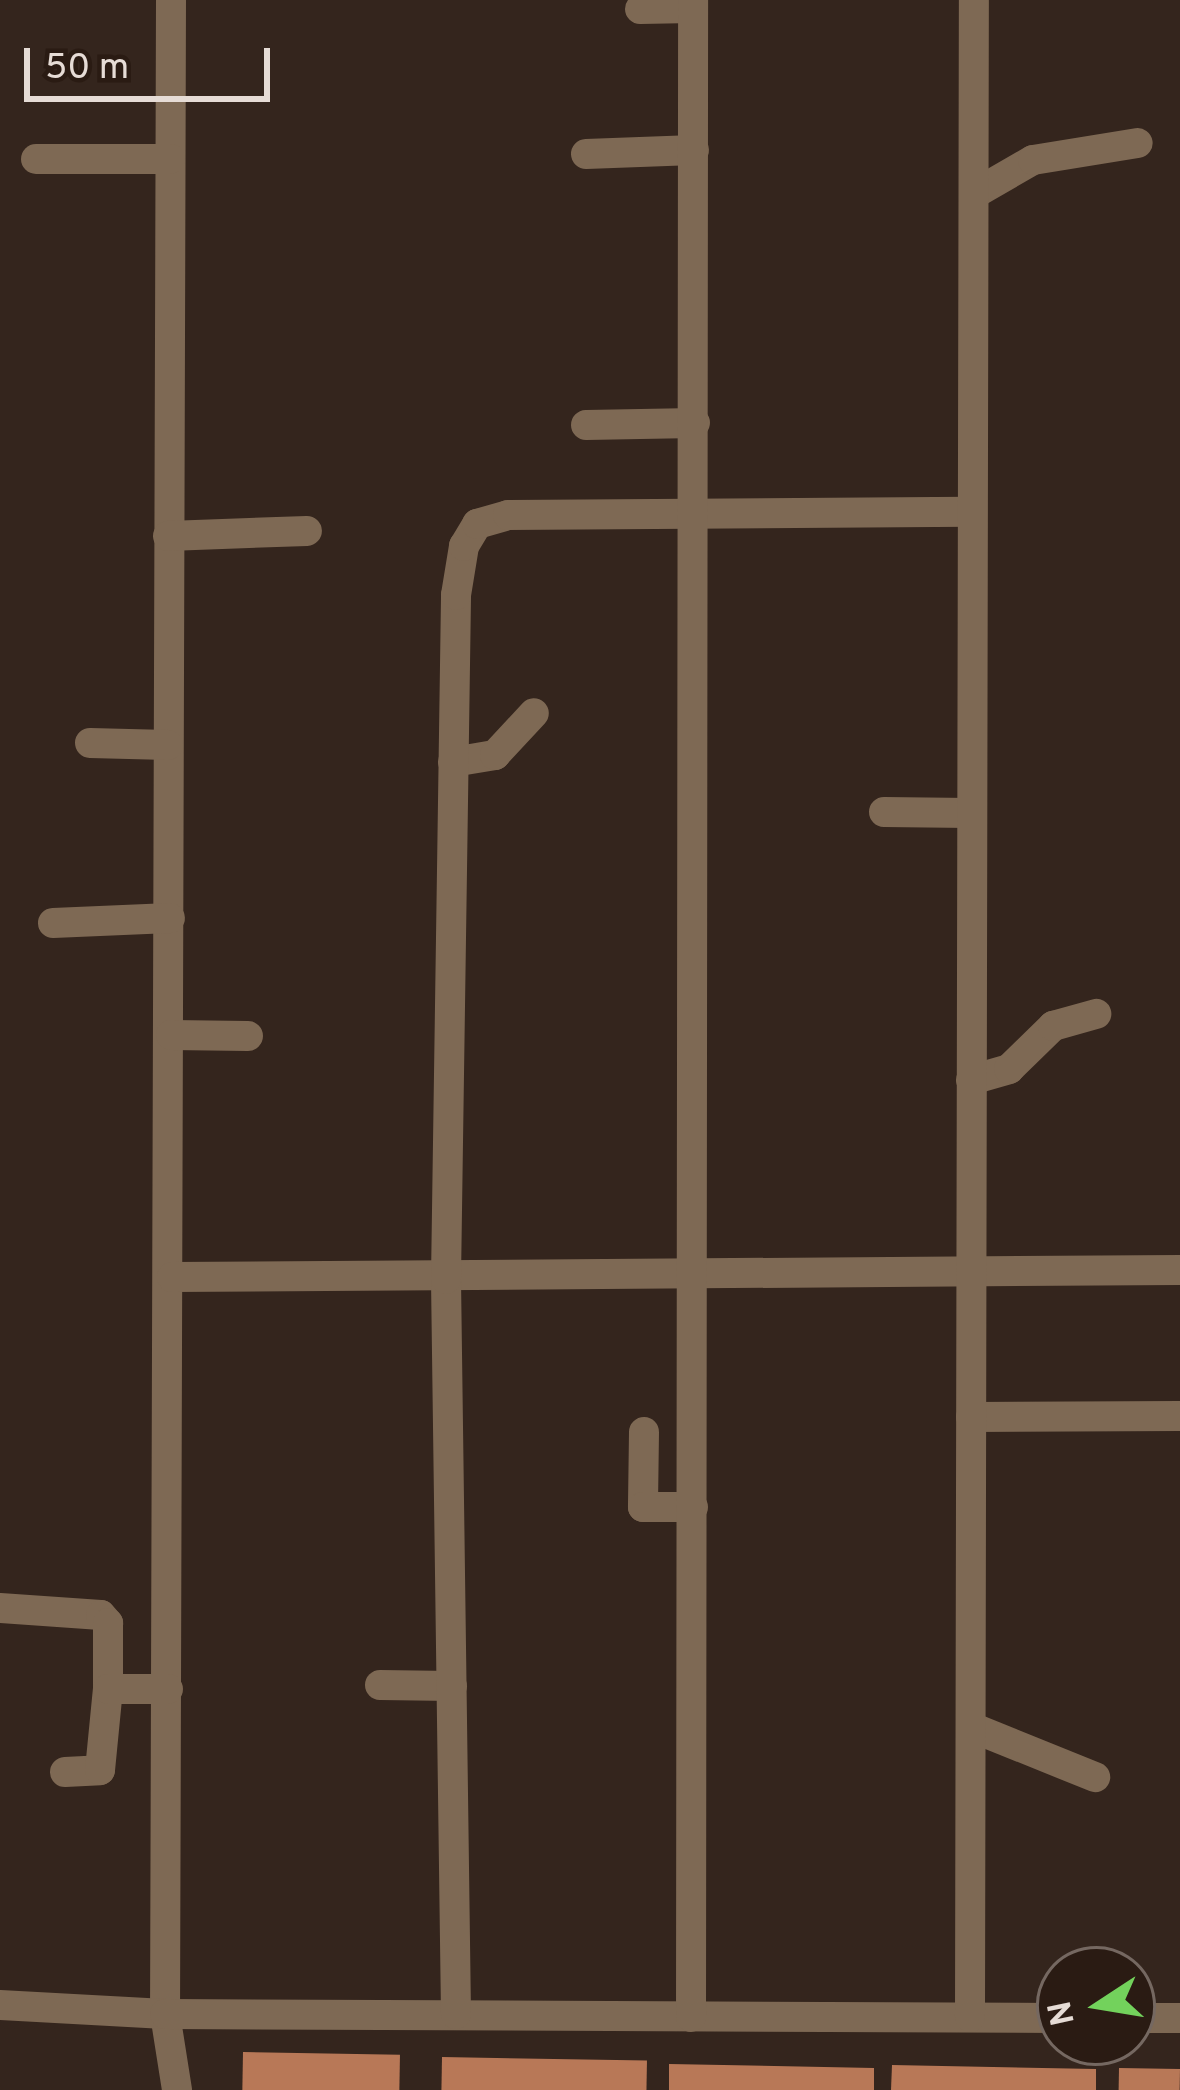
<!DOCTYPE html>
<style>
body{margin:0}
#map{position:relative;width:1180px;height:2090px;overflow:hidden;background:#34251d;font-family:Overpass,sans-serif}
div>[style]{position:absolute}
.building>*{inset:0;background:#b87857;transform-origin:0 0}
.minor>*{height:30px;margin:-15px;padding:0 15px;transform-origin:15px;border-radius:15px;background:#7e6954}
span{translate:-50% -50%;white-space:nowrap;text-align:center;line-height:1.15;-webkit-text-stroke:12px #2a1b13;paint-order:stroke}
.north{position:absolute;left:1036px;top:1946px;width:120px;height:120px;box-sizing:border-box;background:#2a1b13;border:3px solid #756861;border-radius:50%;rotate:258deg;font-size:33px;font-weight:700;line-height:48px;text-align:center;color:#e6dcd6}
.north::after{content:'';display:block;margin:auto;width:42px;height:54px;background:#73d25c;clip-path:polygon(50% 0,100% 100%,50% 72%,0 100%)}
.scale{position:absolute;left:24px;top:48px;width:246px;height:54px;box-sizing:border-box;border:6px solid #e6dcd6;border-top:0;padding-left:15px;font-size:36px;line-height:42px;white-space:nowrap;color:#e6dcd6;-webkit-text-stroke:9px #2a1b13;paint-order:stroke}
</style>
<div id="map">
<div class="building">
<i style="left:243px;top:2052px;width:157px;height:38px;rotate:1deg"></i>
<i style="left:442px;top:2057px;width:205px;height:33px;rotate:1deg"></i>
<i style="clip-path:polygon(669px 2064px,874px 2068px,874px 2090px,669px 2090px)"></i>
<i style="clip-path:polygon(892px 2065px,1096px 2069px,1096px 2090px,891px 2090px)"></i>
<i style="left:1119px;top:2068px;width:61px;height:22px;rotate:1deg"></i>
</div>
<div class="minor">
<i style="left:171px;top:0;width:2014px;rotate:90.17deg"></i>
<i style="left:165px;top:2014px;width:77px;rotate:81deg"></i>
<i style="left:640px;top:9px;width:53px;rotate:-1.1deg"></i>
<i style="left:586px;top:154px;width:108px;rotate:-2.1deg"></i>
<i style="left:36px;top:159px;width:134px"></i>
<i style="left:974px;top:194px;width:68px;rotate:-30deg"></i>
<i style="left:1033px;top:160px;width:106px;rotate:-9.2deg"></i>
<i style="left:586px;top:425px;width:109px;rotate:-1.1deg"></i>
<i style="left:168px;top:536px;width:139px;rotate:-2.1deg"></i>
<i style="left:90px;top:743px;width:78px;rotate:1.5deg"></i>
<i style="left:453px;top:762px;width:43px;rotate:-9.5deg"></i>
<i style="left:495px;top:755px;width:57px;rotate:-47.1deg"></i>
<i style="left:884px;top:812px;width:86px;rotate:0.7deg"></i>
<i style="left:53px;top:923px;width:117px;rotate:-2.4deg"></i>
<i style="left:171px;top:1035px;width:77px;rotate:0.7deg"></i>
<i style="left:971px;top:1080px;width:40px;rotate:-16deg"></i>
<i style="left:1009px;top:1069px;width:62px;rotate:-44.3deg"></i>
<i style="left:1053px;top:1026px;width:45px;rotate:-15.6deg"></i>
<i style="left:172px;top:1277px;width:1008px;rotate:-0.4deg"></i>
<i style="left:971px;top:1417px;width:209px;rotate:-0.3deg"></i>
<i style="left:644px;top:1432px;width:75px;rotate:90.8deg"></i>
<i style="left:643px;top:1507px;width:50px"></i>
<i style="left:0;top:1608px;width:101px;rotate:4deg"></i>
<i style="left:101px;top:1615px;width:11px;rotate:49deg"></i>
<i style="left:108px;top:1623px;width:66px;rotate:90deg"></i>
<i style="left:380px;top:1685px;width:72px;rotate:0.8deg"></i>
<i style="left:971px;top:1727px;width:134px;rotate:22deg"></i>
<i style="left:65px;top:1772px;width:35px;rotate:-3deg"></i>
<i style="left:100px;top:1770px;width:81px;rotate:-84.4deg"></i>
<i style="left:108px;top:1689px;width:60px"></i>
<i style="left:0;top:2005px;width:165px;rotate:3.1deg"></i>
<i style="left:165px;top:2014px;width:895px;rotate:0.26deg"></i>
<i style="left:456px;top:2014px;width:735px;rotate:-90.78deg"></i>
<i style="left:446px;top:1279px;width:684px;rotate:-89.16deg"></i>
<i style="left:456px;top:595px;width:50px;rotate:-80.7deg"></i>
<i style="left:464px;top:546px;width:26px;rotate:-59deg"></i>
<i style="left:477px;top:524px;width:32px;rotate:-16deg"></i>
<i style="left:508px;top:515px;width:462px;rotate:-0.4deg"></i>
<i style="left:691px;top:2017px;width:2017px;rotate:-89.94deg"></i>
<i style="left:970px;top:2017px;width:2017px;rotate:-89.89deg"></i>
<i style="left:1132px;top:2018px;width:48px"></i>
</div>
<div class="north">N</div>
<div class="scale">50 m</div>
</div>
